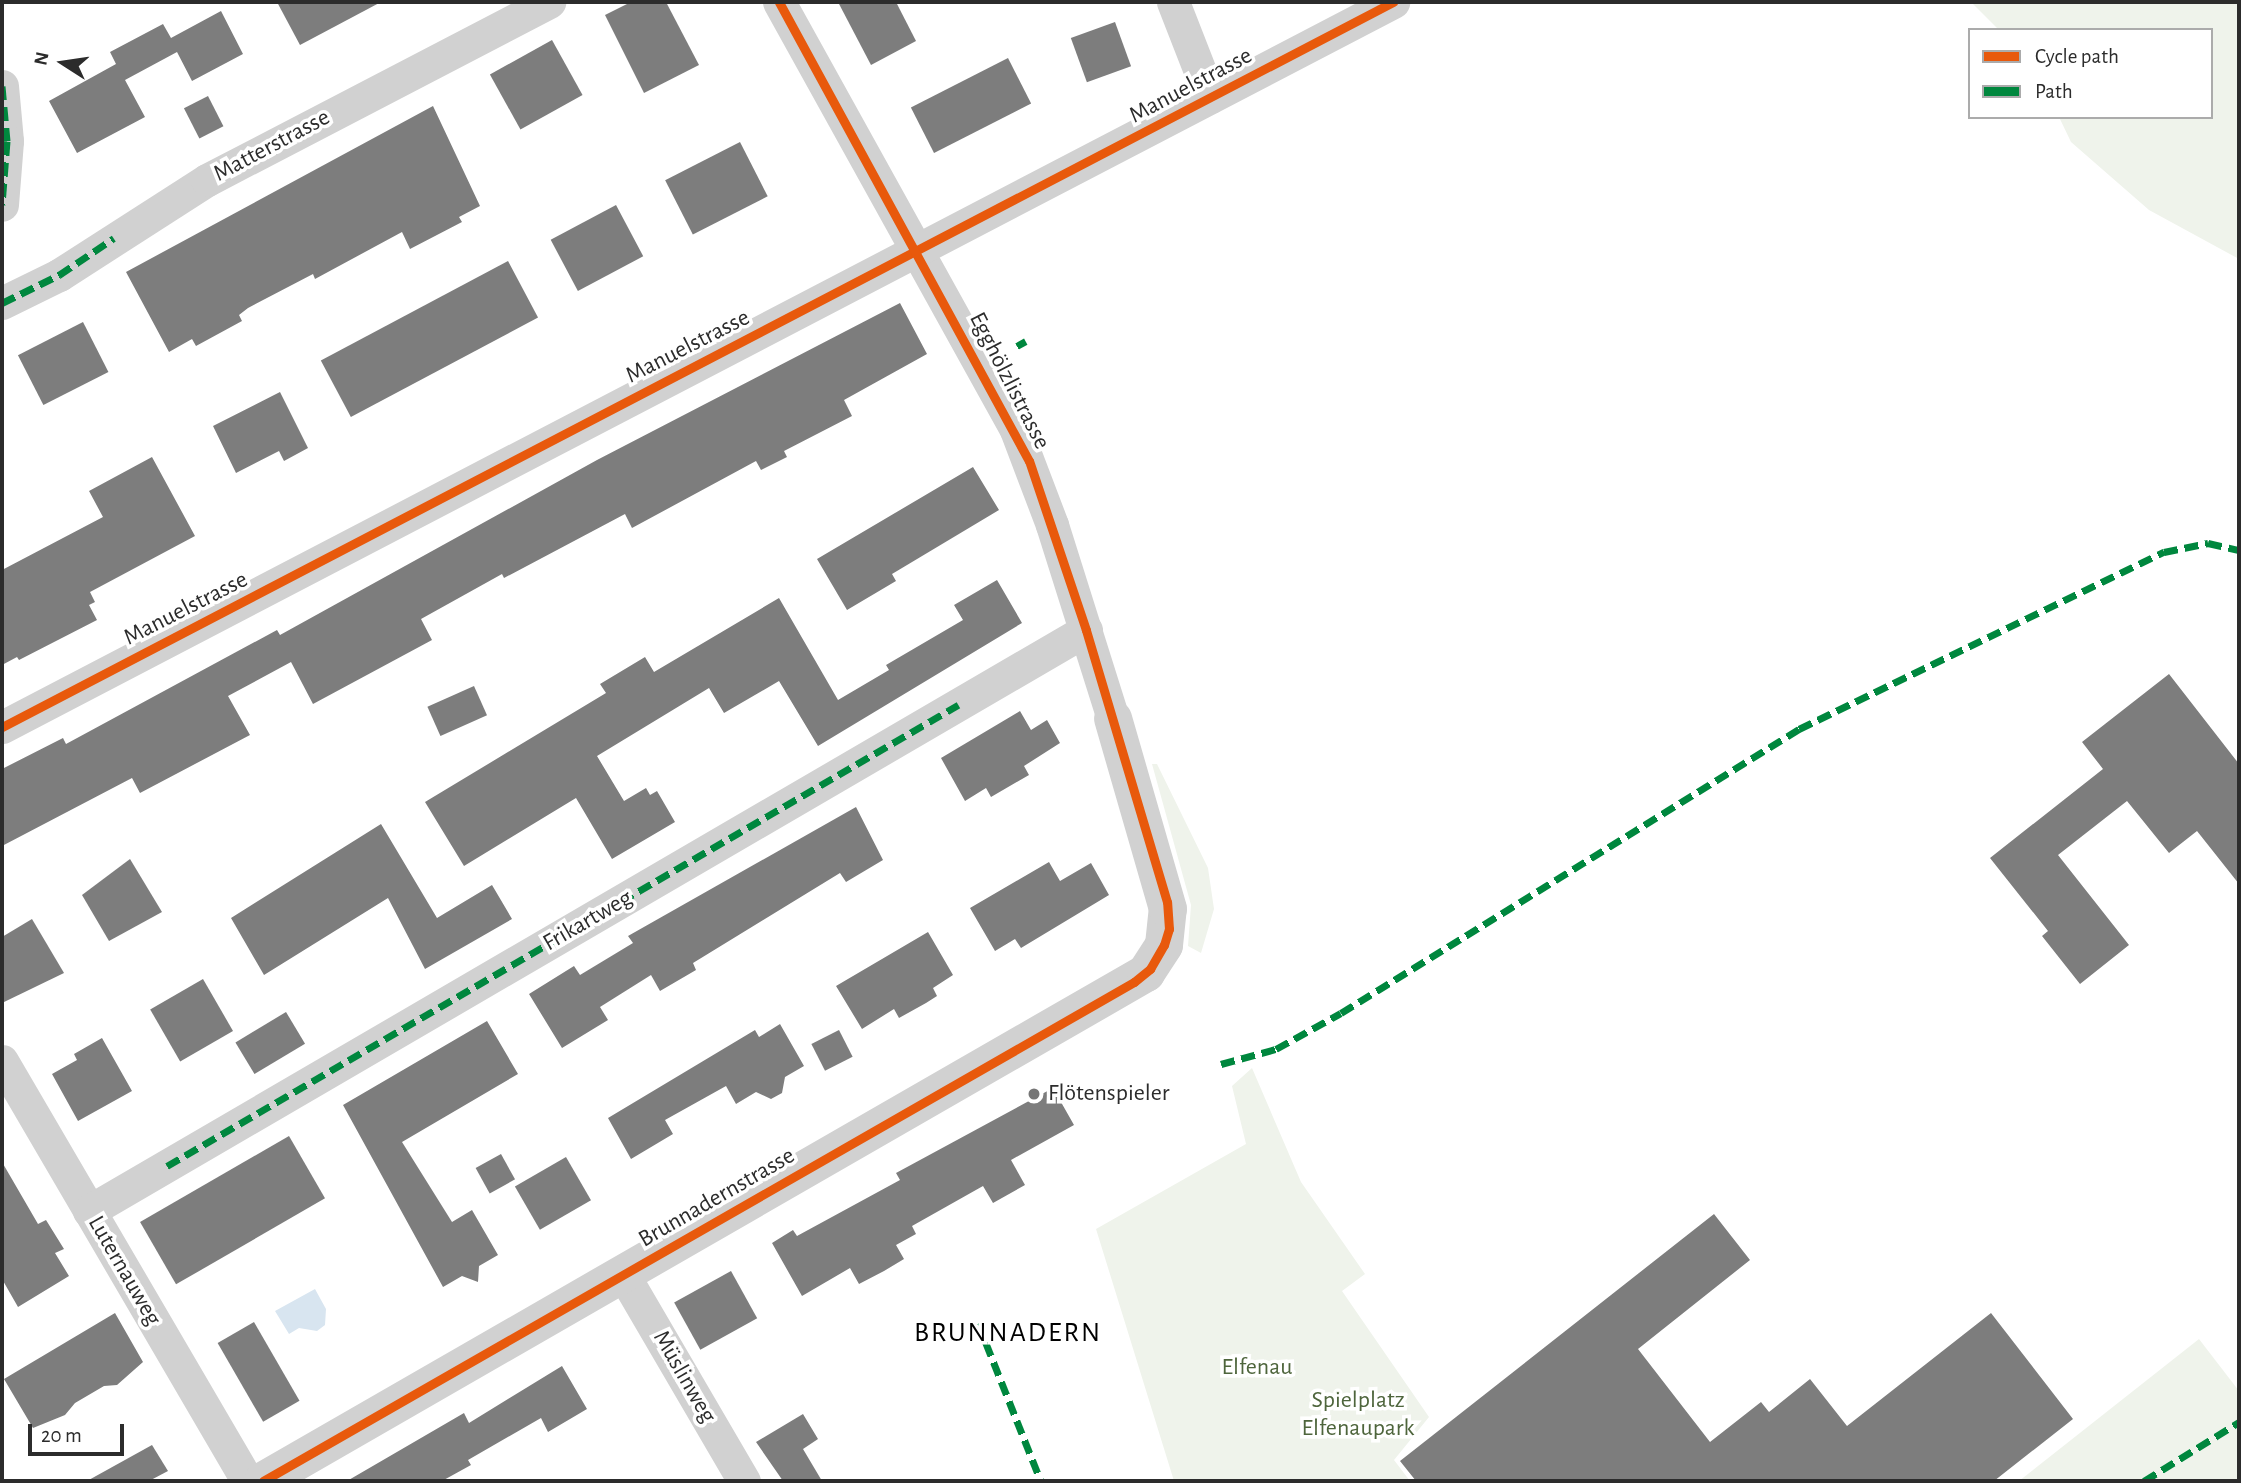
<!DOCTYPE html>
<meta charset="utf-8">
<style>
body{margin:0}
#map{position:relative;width:2241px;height:1483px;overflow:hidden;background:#fff;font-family:"Alegreya Sans",sans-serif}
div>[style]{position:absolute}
.green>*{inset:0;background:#eff3eb}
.water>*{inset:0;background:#d8e5f0}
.building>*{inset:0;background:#7d7d7d;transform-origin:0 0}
.minor>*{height:33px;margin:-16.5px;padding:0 16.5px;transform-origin:16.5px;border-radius:16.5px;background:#d1d1d1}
.tertiary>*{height:38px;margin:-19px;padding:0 19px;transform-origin:19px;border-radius:19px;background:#d1d1d1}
.quiet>*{height:7px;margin-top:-3.5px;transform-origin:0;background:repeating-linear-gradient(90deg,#00873e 0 14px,transparent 0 21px)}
.cycleway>*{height:9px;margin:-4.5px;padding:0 4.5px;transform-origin:4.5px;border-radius:4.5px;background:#e8590c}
.dots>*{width:19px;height:19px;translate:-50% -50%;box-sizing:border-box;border:4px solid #fff;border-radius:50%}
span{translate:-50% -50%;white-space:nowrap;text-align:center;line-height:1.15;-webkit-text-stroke:7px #fff;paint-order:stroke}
.street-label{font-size:24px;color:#2c2c2c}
.poi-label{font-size:24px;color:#2c2c2c}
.left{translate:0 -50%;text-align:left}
.park-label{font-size:24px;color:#4e653c}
.quarter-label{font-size:28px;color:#000;letter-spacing:2px}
.frame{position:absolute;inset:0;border:4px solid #2c2c2c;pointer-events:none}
.legend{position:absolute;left:1968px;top:28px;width:245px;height:91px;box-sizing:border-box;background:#fff;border:2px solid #ababab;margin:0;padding:9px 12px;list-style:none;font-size:21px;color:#2c2c2c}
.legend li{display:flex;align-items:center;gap:14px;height:35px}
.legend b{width:35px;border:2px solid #ababab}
.north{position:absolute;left:28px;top:28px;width:70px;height:70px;-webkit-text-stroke:5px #fff;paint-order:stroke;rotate:282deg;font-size:19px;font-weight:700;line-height:28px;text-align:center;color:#2c2c2c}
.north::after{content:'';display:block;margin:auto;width:24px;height:32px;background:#2c2c2c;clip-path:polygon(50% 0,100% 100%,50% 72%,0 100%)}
.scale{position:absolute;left:28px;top:1424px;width:96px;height:32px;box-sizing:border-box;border:4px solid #2c2c2c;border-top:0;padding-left:9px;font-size:21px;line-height:24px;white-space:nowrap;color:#2c2c2c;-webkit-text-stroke:5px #fff;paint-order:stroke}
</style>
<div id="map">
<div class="green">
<i style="clip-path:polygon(1971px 2px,2239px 2px,2239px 259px,2149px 210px,2071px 142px,2059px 117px,2211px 117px,2211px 30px,1999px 30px)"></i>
<i style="clip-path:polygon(1152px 764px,1157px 764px,1208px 868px,1214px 909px,1201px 953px,1188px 946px,1191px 905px)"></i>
<i style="clip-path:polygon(1252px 1068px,1301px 1182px,1365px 1274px,1342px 1291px,1429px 1417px,1394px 1460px,1410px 1481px,1174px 1481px,1096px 1229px,1246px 1144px,1232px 1086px)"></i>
<i style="clip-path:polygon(2199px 1339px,2239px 1391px,2239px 1481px,2019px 1481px)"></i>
</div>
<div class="water">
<i style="clip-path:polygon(315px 1289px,326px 1309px,325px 1325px,317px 1331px,299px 1328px,289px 1334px,275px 1311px)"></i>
</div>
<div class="building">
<i style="clip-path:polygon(277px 2px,381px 2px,300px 45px)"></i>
<i style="clip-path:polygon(631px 2px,666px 2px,699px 65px,644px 93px,605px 15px)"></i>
<i style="clip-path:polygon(838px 2px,896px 2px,916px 41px,871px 65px)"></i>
<i style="clip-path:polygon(221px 11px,243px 54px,192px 81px,177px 52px,125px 80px,145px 117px,77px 153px,49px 101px,116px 64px,110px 52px,163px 24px,171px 38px)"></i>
<i style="left:1115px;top:22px;width:47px;height:47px;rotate:70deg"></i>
<i style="left:552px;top:40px;width:63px;height:71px;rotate:61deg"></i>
<i style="left:1008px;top:58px;width:51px;height:109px;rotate:63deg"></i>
<i style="left:208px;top:96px;width:34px;height:27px;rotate:63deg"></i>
<i style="clip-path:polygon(433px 106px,480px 206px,459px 217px,462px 222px,410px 249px,402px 232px,315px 279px,313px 274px,248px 308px,239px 315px,242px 321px,196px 346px,192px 339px,169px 352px,126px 272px)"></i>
<i style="left:740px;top:142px;width:61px;height:84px;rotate:63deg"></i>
<i style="left:616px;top:205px;width:58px;height:74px;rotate:62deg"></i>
<i style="left:508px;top:261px;width:64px;height:212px;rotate:62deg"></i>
<i style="clip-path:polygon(900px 303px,927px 354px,844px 400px,852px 416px,784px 451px,787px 457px,761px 470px,756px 461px,632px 528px,625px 514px,504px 578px,502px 574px,421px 619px,432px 640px,313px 704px,291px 662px,228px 696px,250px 735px,140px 793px,132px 778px,2px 846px,2px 769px,63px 738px,66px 744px,277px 630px,280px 635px,597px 460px)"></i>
<i style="left:83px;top:322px;width:56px;height:73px;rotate:63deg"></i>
<i style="clip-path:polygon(280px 392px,308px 448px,284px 461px,279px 451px,236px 473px,213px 426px)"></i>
<i style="clip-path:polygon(152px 457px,195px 536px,90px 592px,95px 602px,89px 605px,97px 620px,19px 660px,17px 657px,2px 665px,2px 570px,103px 517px,89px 491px)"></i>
<i style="clip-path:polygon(973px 467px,999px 510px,892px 574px,896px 581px,847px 610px,817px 559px)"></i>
<i style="clip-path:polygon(997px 580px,1022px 623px,818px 746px,779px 681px,724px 713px,709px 688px,597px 756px,624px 801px,646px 788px,650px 795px,657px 791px,675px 822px,612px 859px,576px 798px,464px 866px,425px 802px,606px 693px,600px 684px,645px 657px,654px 672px,779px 598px,838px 700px,889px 670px,886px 665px,963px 620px,954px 605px)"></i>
<i style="clip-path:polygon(2169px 674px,2239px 764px,2239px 884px,2197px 831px,2169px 853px,2127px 801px,2058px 855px,2129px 945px,2080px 984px,2042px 936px,2048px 931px,1990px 858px,2103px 769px,2082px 742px)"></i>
<i style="left:474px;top:686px;width:32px;height:51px;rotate:66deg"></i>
<i style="clip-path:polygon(1020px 711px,1031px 730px,1047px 720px,1060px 743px,1024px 766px,1029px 775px,991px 797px,986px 788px,965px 801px,941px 758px)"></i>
<i style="clip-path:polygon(856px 807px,883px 860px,846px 882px,840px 873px,693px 963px,696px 970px,660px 991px,651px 975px,600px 1007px,608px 1020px,562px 1048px,529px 994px,574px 966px,580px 975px,633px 943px,628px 936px)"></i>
<i style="clip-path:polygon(381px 824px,437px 918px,492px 885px,512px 919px,425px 969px,388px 898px,264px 975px,231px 918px)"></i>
<i style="clip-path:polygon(130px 859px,162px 912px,109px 941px,82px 895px)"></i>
<i style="clip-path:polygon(1049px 862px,1060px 881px,1091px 863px,1109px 895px,1021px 948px,1015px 939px,995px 951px,970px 908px)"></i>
<i style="clip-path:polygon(32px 919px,64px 973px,2px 1003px,2px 937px)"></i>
<i style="clip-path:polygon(928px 932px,953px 975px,933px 988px,937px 996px,926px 1003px,899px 1018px,894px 1009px,862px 1029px,836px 986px)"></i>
<i style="left:203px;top:979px;width:60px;height:61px;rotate:60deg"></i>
<i style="left:286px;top:1012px;width:37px;height:59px;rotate:59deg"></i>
<i style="clip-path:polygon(487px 1021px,518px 1074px,402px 1142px,452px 1222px,472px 1210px,498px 1255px,479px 1266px,478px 1282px,462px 1276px,443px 1287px,343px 1105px)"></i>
<i style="clip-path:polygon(780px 1024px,804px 1066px,785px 1077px,782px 1093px,771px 1099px,756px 1092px,736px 1104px,726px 1086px,665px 1120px,673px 1134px,631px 1159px,608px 1118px,755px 1030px,759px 1037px)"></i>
<i style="left:839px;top:1030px;width:30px;height:31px;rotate:63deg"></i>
<i style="clip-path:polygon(102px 1038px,132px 1091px,78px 1121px,52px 1074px,77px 1060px,74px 1054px)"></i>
<i style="clip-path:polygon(1053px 1088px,1074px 1125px,1011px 1160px,1025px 1185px,993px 1203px,983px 1186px,912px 1226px,916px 1234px,896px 1245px,904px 1259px,884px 1271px,859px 1284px,850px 1268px,802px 1296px,772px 1243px,793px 1230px,797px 1236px,900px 1180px,896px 1173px)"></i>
<i style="left:289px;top:1136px;width:72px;height:172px;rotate:60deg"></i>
<i style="left:501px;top:1154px;width:29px;height:29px;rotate:61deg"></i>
<i style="left:566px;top:1157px;width:50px;height:59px;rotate:60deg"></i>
<i style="clip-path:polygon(2px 1162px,38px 1224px,46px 1220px,64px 1249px,55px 1253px,69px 1276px,18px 1307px,2px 1279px)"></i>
<i style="clip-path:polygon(1714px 1214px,1750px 1260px,1638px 1349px,1710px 1442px,1761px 1402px,1769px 1412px,1810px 1379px,1847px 1426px,1991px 1313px,2073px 1419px,1994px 1481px,1416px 1481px,1400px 1461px)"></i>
<i style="left:731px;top:1271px;width:54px;height:65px;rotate:61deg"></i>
<i style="clip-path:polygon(115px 1313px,143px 1362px,117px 1385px,104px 1386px,75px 1403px,65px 1415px,33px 1428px,4px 1379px)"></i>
<i style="left:254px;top:1322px;width:91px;height:42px;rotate:60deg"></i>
<i style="clip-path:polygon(562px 1366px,587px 1409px,548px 1432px,541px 1418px,468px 1460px,471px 1465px,442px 1481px,347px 1481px,464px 1413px,469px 1423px)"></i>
<i style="clip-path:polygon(803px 1414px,818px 1439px,803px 1449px,822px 1481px,783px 1481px,756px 1442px)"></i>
<i style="clip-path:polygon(152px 1445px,168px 1471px,149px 1481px,87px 1481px)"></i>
</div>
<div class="minor">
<i style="left:779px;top:2px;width:489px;rotate:61deg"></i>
<i style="left:1016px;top:430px;width:102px;rotate:69.2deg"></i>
<i style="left:1052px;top:525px;width:203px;rotate:72.5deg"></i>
<i style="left:1173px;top:2px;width:102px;rotate:68.7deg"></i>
<i style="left:2px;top:86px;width:55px;rotate:84.8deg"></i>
<i style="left:7px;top:141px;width:64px;rotate:94.5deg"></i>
<i style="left:2px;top:303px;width:64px;rotate:-26.2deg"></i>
<i style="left:59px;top:275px;width:176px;rotate:-32.7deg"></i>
<i style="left:207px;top:180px;width:386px;rotate:-27.5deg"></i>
<i style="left:2px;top:727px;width:1569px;rotate:-27.53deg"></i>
<i style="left:2px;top:1061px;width:486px;rotate:59.7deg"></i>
<i style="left:89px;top:1211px;width:1154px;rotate:-30.23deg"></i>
<i style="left:623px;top:1274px;width:240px;rotate:59.7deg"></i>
</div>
<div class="tertiary">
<i style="left:263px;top:1481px;width:1019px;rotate:-29.91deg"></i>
<i style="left:1146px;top:973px;width:33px;rotate:-57deg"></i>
<i style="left:1164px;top:945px;width:36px;rotate:-84deg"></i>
<i style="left:1168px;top:909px;width:198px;rotate:-106.1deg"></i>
</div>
<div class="quiet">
<i style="left:2px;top:86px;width:55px;rotate:84.8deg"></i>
<i style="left:7px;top:141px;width:64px;rotate:94.5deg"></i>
<i style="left:2px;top:303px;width:64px;rotate:-26.2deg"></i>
<i style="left:59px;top:275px;width:66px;rotate:-33.9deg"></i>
<i style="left:1017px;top:346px;width:10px;rotate:-29deg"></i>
<i style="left:1221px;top:1064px;width:57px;rotate:-15.3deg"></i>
<i style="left:1276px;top:1049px;width:74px;rotate:-29deg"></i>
<i style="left:1341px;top:1013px;width:539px;rotate:-31.8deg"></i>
<i style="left:1799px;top:729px;width:406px;rotate:-25.9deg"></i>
<i style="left:2164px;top:552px;width:45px;rotate:-11.6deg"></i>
<i style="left:2208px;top:543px;width:32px;rotate:13deg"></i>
<i style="left:167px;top:1166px;width:916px;rotate:-30.23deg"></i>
<i style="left:978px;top:1323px;width:170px;rotate:68.3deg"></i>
<i style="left:2144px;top:1481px;width:112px;rotate:-31.8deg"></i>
</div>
<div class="cycleway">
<i style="left:2px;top:727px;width:1569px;rotate:-27.53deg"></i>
<i style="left:263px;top:1481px;width:1004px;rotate:-29.81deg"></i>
<i style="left:1134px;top:982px;width:21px;rotate:-39deg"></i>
<i style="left:1150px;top:969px;width:28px;rotate:-60deg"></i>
<i style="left:1164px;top:945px;width:17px;rotate:-73deg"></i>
<i style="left:1169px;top:929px;width:27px;rotate:-94deg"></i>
<i style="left:1167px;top:902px;width:284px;rotate:-106.6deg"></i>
<i style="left:1086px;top:630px;width:178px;rotate:-108.6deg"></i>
<i style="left:1029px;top:461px;width:523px;rotate:-118.58deg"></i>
</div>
<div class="dots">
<i style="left:1034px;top:1094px;background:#767676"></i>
</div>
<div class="street-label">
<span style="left:1191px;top:86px;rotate:-28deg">Manuelstrasse</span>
<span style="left:272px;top:146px;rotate:-28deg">Matterstrasse</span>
<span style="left:688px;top:347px;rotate:-27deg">Manuelstrasse</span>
<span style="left:1009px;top:381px;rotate:63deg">Egghölzlistrasse</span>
<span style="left:186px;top:609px;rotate:-27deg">Manuelstrasse</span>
<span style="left:588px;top:921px;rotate:-30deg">Frikartweg</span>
<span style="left:717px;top:1198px;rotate:-30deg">Brunnadernstrasse</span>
<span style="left:124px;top:1271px;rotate:60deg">Luternauweg</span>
<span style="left:684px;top:1377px;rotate:60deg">Müslinweg</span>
</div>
<div class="poi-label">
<span class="left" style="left:1048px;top:1094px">Flötenspieler</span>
</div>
<div class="park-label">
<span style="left:1257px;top:1368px">Elfenau</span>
<span style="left:1358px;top:1415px">Spielplatz<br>Elfenaupark</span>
</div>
<div class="quarter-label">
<span style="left:1008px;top:1333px">BRUNNADERN</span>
</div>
<div class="frame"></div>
<ul class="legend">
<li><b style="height:9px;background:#e8590c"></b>Cycle path</li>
<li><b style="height:9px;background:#00873e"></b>Path</li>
</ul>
<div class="north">N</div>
<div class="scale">20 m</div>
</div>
